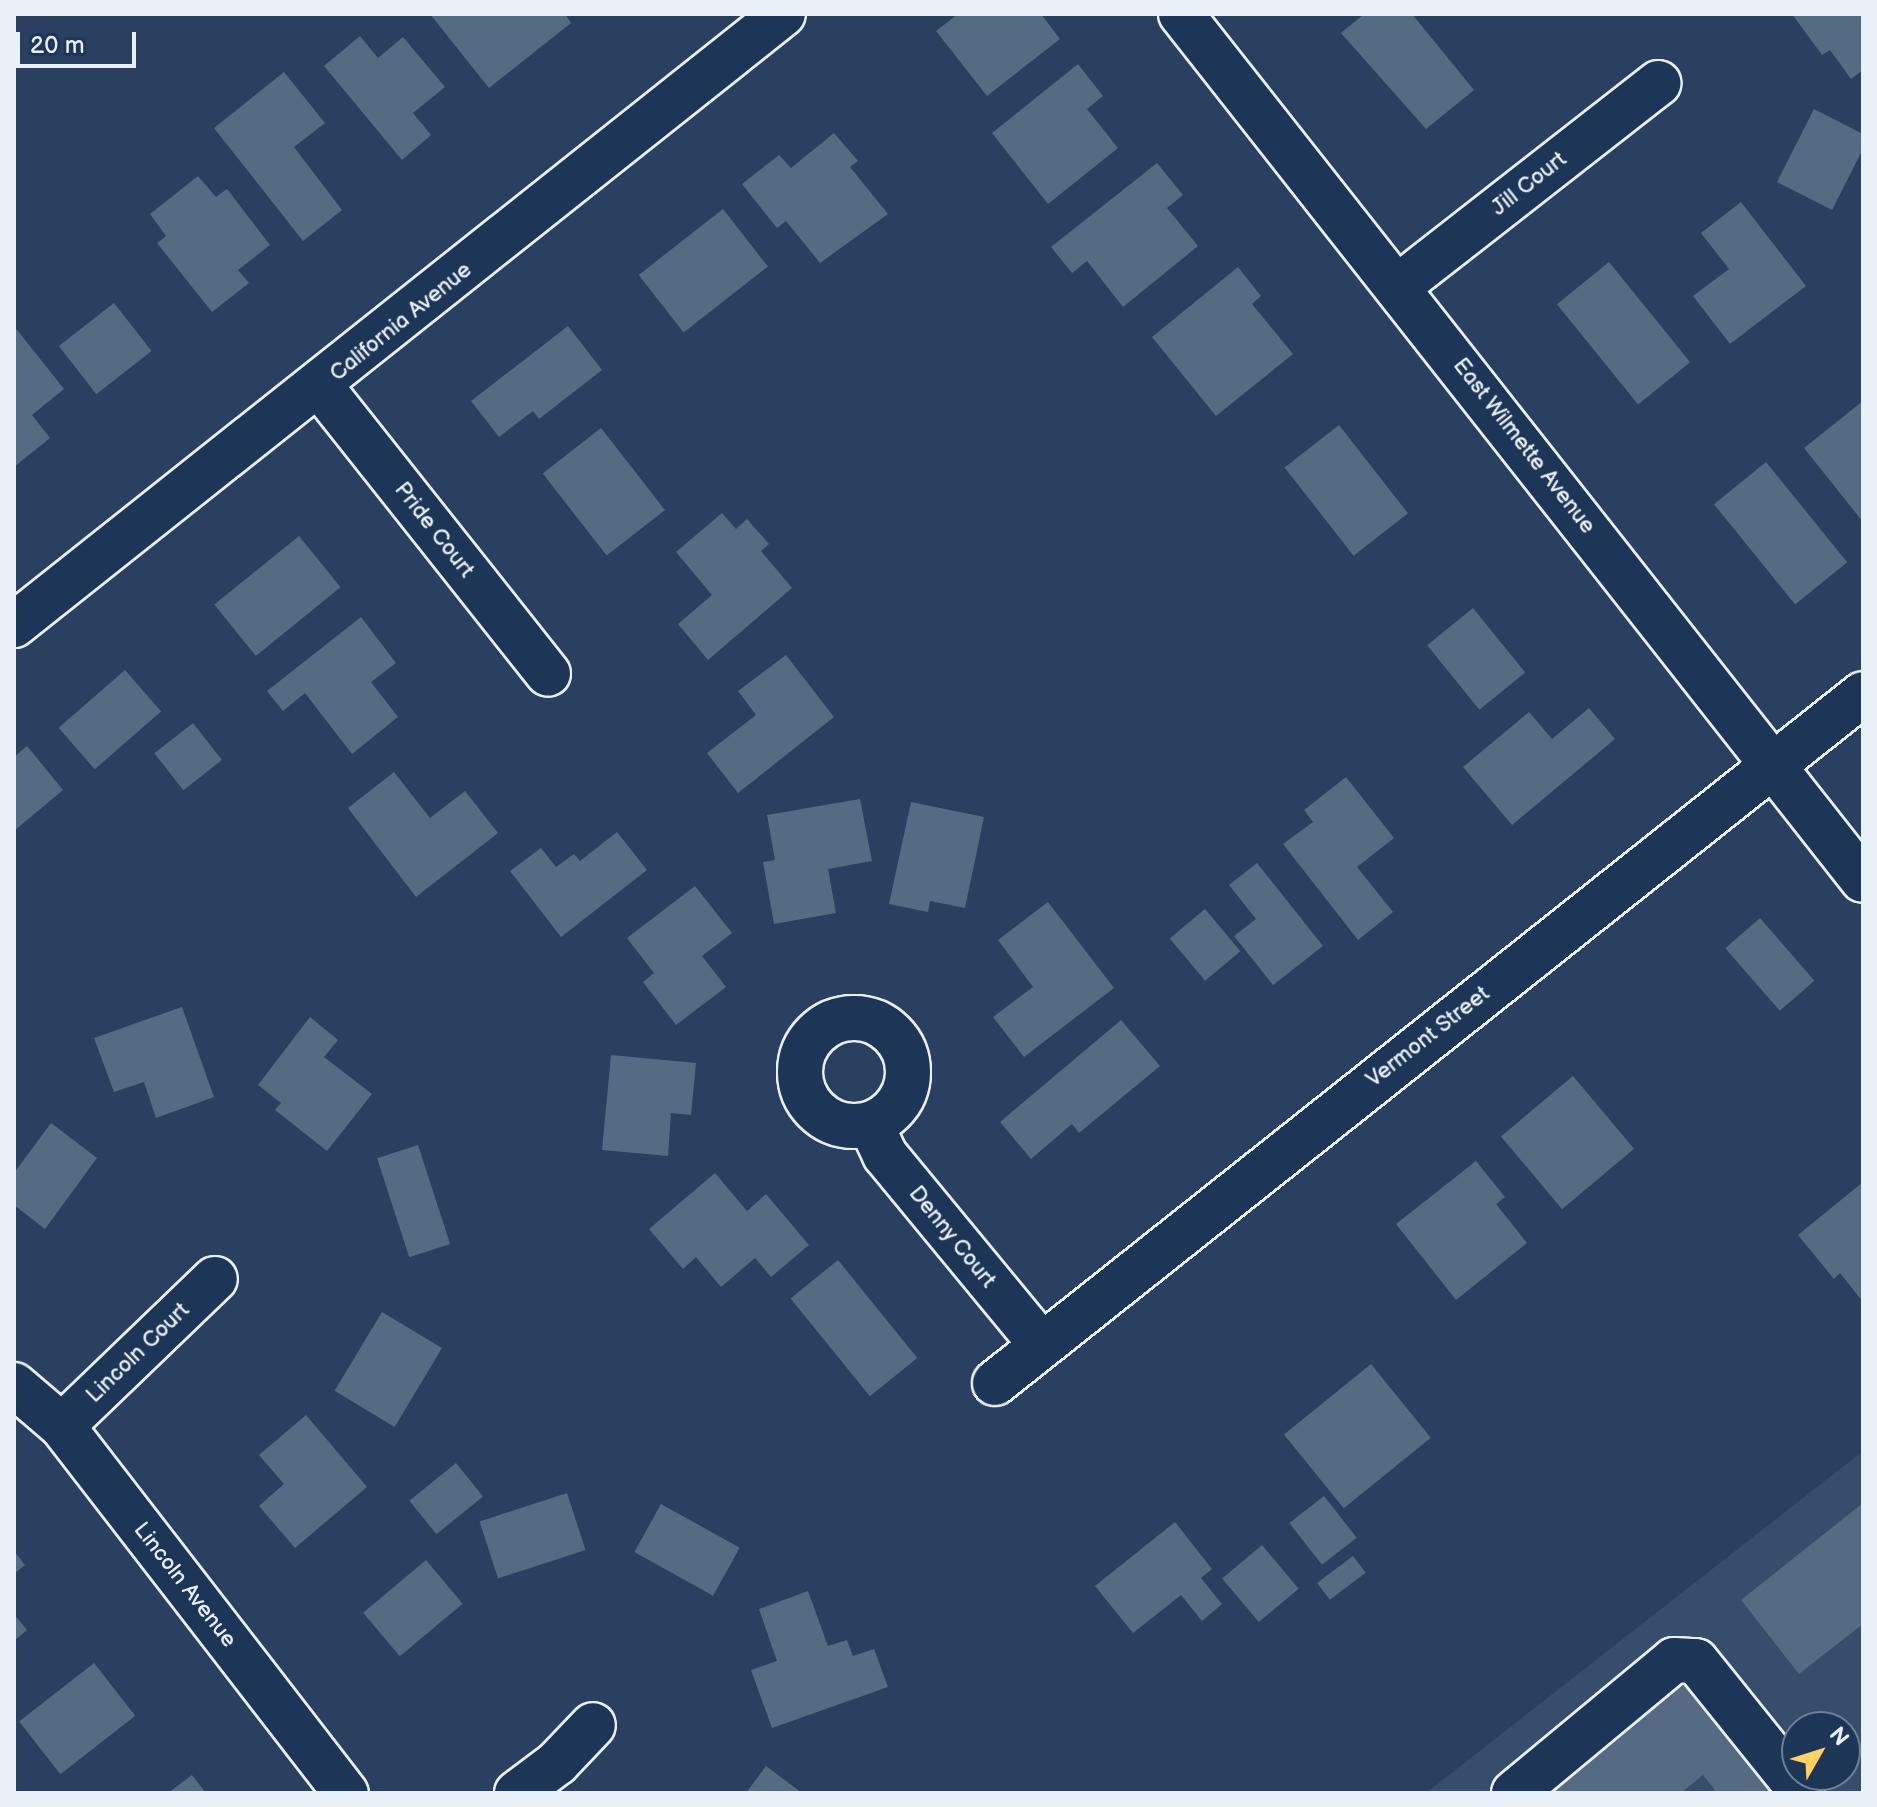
<!DOCTYPE html>
<style>
body{margin:0}
#map{position:relative;width:1877px;height:1807px;overflow:hidden;background:#294061;font-family:"Balsamiq Sans",sans-serif}
div>[style]{position:absolute}
.built>*{inset:0;background:#364d6b}
.building>*{inset:0;background:#556a83;transform-origin:0 0}
.roads{filter:drop-shadow(2px 0 #e8f1f8) drop-shadow(-2px 0 #e8f1f8) drop-shadow(0 2px #e8f1f8) drop-shadow(0 -2px #e8f1f8)}
.minor>*{height:44px;margin:-22px;padding:0 22px;transform-origin:22px;border-radius:22px;background:#1d3557}
.minor>.ring{margin:-22px;padding:0;box-sizing:content-box;background:none;border:44px solid #1d3557;border-radius:50%}
span{translate:-50% -50%;white-space:nowrap;text-align:center;line-height:1.15;-webkit-text-stroke:6px #1d3557;paint-order:stroke}
.street-label{font-size:22px;color:#e8f1f8}
.frame{position:absolute;inset:0;border:16px solid #e8f1f8;pointer-events:none}
.north{position:absolute;left:1781px;top:1711px;width:80px;height:80px;box-sizing:border-box;background:#1d3557;border:2px solid #6e8097;border-radius:50%;rotate:51deg;font-size:22px;font-weight:700;line-height:32px;text-align:center;color:#e8f1f8}
.north::after{content:'';display:block;margin:auto;width:28px;height:36px;background:#ffd166;clip-path:polygon(50% 0,100% 100%,50% 72%,0 100%)}
.scale{position:absolute;left:16px;top:32px;width:120px;height:36px;box-sizing:border-box;border:4px solid #e8f1f8;border-top:0;padding-left:10px;font-size:24px;line-height:28px;white-space:nowrap;color:#e8f1f8;-webkit-text-stroke:6px #1d3557;paint-order:stroke}
</style>
<div id="map">
<div class="built">
<i style="clip-path:polygon(evenodd,1863px 1451px,1863px 1793px,1426px 1793px,1863px 1451px,1797px 1727px,1845px 1727px,1845px 1775px,1797px 1775px,1797px 1727px)"></i>
</div>
<div class="building">
<i style="clip-path:polygon(430px 14px,565px 14px,571px 23px,489px 88px)"></i>
<i style="clip-path:polygon(958px 14px,1041px 14px,1060px 39px,987px 96px,936px 31px)"></i>
<i style="clip-path:polygon(1364px 14px,1412px 14px,1474px 90px,1426px 129px,1341px 33px)"></i>
<i style="clip-path:polygon(1792px 14px,1863px 14px,1863px 70px,1851px 79px,1830px 50px,1822px 55px)"></i>
<i style="clip-path:polygon(360px 36px,378px 58px,403px 37px,445px 87px,413px 113px,431px 135px,402px 160px,324px 66px)"></i>
<i style="clip-path:polygon(1078px 64px,1103px 96px,1087px 109px,1118px 148px,1048px 204px,992px 133px)"></i>
<i style="clip-path:polygon(284px 72px,325px 123px,294px 147px,342px 210px,303px 241px,214px 128px)"></i>
<i style="clip-path:polygon(1814px 109px,1863px 134px,1863px 149px,1832px 210px,1777px 182px)"></i>
<i style="clip-path:polygon(834px 133px,858px 161px,850px 167px,888px 214px,820px 263px,786px 221px,777px 228px,742px 184px,779px 155px,791px 168px)"></i>
<i style="clip-path:polygon(1157px 163px,1183px 195px,1167px 208px,1198px 246px,1123px 307px,1087px 261px,1072px 273px,1051px 247px)"></i>
<i style="clip-path:polygon(198px 176px,216px 197px,227px 189px,270px 245px,238px 270px,249px 283px,212px 312px,157px 243px,166px 236px,150px 214px)"></i>
<i style="clip-path:polygon(1741px 202px,1806px 286px,1730px 344px,1693px 296px,1729px 269px,1701px 233px)"></i>
<i style="left:723px;top:209px;width:73px;height:107px;rotate:52deg"></i>
<i style="left:1609px;top:262px;width:129px;height:67px;rotate:51deg"></i>
<i style="clip-path:polygon(1238px 267px,1261px 296px,1252px 304px,1293px 354px,1216px 416px,1152px 337px)"></i>
<i style="left:114px;top:303px;width:61px;height:70px;rotate:52deg"></i>
<i style="clip-path:polygon(14px 326px,64px 389px,32px 415px,50px 438px,14px 467px)"></i>
<i style="clip-path:polygon(568px 326px,602px 370px,539px 419px,533px 411px,499px 437px,471px 401px)"></i>
<i style="clip-path:polygon(1863px 401px,1863px 522px,1804px 448px)"></i>
<i style="left:1339px;top:425px;width:112px;height:69px;rotate:52deg"></i>
<i style="left:601px;top:428px;width:104px;height:74px;rotate:52deg"></i>
<i style="left:1766px;top:462px;width:129px;height:67px;rotate:51deg"></i>
<i style="clip-path:polygon(722px 513px,736px 529px,747px 519px,769px 544px,761px 551px,792px 588px,708px 660px,678px 624px,712px 595px,676px 552px)"></i>
<i style="left:299px;top:536px;width:66px;height:109px;rotate:51deg"></i>
<i style="left:1473px;top:608px;width:83px;height:59px;rotate:51deg"></i>
<i style="clip-path:polygon(361px 617px,396px 663px,371px 682px,398px 717px,352px 754px,305px 693px,283px 711px,267px 691px)"></i>
<i style="clip-path:polygon(786px 655px,834px 717px,738px 793px,707px 753px,756px 715px,738px 691px)"></i>
<i style="left:125px;top:670px;width:55px;height:88px;rotate:49deg"></i>
<i style="clip-path:polygon(1589px 708px,1615px 739px,1512px 825px,1463px 767px,1529px 712px,1552px 739px)"></i>
<i style="left:193px;top:723px;width:47px;height:49px;rotate:52deg"></i>
<i style="clip-path:polygon(27px 746px,63px 790px,14px 831px,14px 757px)"></i>
<i style="clip-path:polygon(394px 772px,430px 818px,465px 791px,498px 833px,416px 897px,348px 808px)"></i>
<i style="clip-path:polygon(1346px 777px,1394px 838px,1357px 867px,1393px 912px,1358px 940px,1283px 844px,1313px 822px,1304px 810px)"></i>
<i style="clip-path:polygon(860px 799px,872px 861px,828px 869px,836px 913px,774px 924px,763px 862px,775px 860px,767px 815px)"></i>
<i style="clip-path:polygon(911px 802px,984px 817px,965px 908px,930px 901px,928px 912px,889px 904px)"></i>
<i style="clip-path:polygon(617px 832px,647px 870px,561px 937px,510px 871px,541px 848px,556px 867px,574px 854px,580px 861px)"></i>
<i style="clip-path:polygon(1257px 863px,1323px 946px,1273px 985px,1234px 936px,1256px 919px,1229px 885px)"></i>
<i style="clip-path:polygon(695px 886px,732px 933px,702px 956px,726px 987px,676px 1025px,643px 982px,654px 973px,627px 938px)"></i>
<i style="clip-path:polygon(1048px 902px,1114px 988px,1024px 1057px,993px 1017px,1033px 987px,998px 940px)"></i>
<i style="left:1205px;top:909px;width:55px;height:46px;rotate:50deg"></i>
<i style="left:1760px;top:918px;width:83px;height:46px;rotate:49deg"></i>
<i style="clip-path:polygon(182px 1007px,214px 1097px,156px 1118px,144px 1082px,114px 1092px,94px 1038px)"></i>
<i style="clip-path:polygon(310px 1017px,338px 1040px,324px 1057px,372px 1094px,327px 1151px,275px 1110px,281px 1103px,258px 1085px)"></i>
<i style="clip-path:polygon(1121px 1020px,1160px 1066px,1079px 1133px,1072px 1124px,1031px 1159px,1000px 1122px)"></i>
<i style="clip-path:polygon(611px 1055px,696px 1063px,691px 1115px,671px 1113px,668px 1156px,602px 1150px)"></i>
<i style="left:1573px;top:1076px;width:95px;height:94px;rotate:50deg"></i>
<i style="clip-path:polygon(51px 1123px,97px 1158px,45px 1229px,14px 1205px,14px 1173px)"></i>
<i style="left:418px;top:1145px;width:104px;height:43px;rotate:72deg"></i>
<i style="clip-path:polygon(1476px 1161px,1505px 1197px,1496px 1204px,1527px 1243px,1456px 1300px,1396px 1224px)"></i>
<i style="clip-path:polygon(715px 1173px,747px 1211px,766px 1194px,809px 1245px,771px 1277px,755px 1258px,721px 1287px,696px 1257px,683px 1269px,649px 1229px)"></i>
<i style="clip-path:polygon(1863px 1182px,1863px 1302px,1840px 1273px,1834px 1279px,1798px 1235px)"></i>
<i style="left:838px;top:1260px;width:126px;height:61px;rotate:51deg"></i>
<i style="left:382px;top:1312px;width:70px;height:92px;rotate:31deg"></i>
<i style="left:1371px;top:1364px;width:95px;height:112px;rotate:51deg"></i>
<i style="clip-path:polygon(306px 1415px,367px 1487px,295px 1548px,259px 1506px,284px 1484px,259px 1455px)"></i>
<i style="left:456px;top:1463px;width:43px;height:60px;rotate:51deg"></i>
<i style="left:567px;top:1493px;width:60px;height:92px;rotate:72deg"></i>
<i style="left:1324px;top:1496px;width:53px;height:44px;rotate:52deg"></i>
<i style="clip-path:polygon(1863px 1503px,1863px 1624px,1799px 1674px,1741px 1600px)"></i>
<i style="left:661px;top:1504px;width:90px;height:55px;rotate:29deg"></i>
<i style="clip-path:polygon(1175px 1522px,1212px 1569px,1201px 1578px,1222px 1604px,1202px 1621px,1181px 1595px,1133px 1633px,1095px 1586px)"></i>
<i style="left:1262px;top:1545px;width:57px;height:52px;rotate:50deg"></i>
<i style="clip-path:polygon(14px 1551px,25px 1565px,14px 1574px)"></i>
<i style="left:1353px;top:1556px;width:21px;height:45px;rotate:53deg"></i>
<i style="left:426px;top:1560px;width:57px;height:82px;rotate:50deg"></i>
<i style="clip-path:polygon(808px 1591px,828px 1646px,847px 1640px,853px 1656px,874px 1649px,888px 1687px,772px 1728px,751px 1670px,777px 1661px,759px 1609px)"></i>
<i style="clip-path:polygon(14px 1614px,27px 1630px,14px 1641px)"></i>
<i style="left:94px;top:1663px;width:67px;height:95px;rotate:52deg"></i>
<i style="clip-path:polygon(1688px 1669px,1787px 1793px,1711px 1793px,1715px 1790px,1703px 1775px,1681px 1793px,1534px 1793px)"></i>
<i style="clip-path:polygon(766px 1766px,802px 1793px,746px 1793px)"></i>
<i style="clip-path:polygon(192px 1775px,206px 1793px,168px 1793px)"></i>
</div>
<div class="roads">
<div class="minor">
<i style="left:1181px;top:14px;width:1102px;rotate:51.78deg"></i>
<i style="left:1400px;top:285px;width:328px;rotate:-38deg"></i>
<i style="left:320px;top:386px;width:367px;rotate:51.6deg"></i>
<i style="left:14px;top:625px;width:982px;rotate:-38.47deg"></i>
<i class="ring" style="left:800px;top:1018px;width:64px;height:64px"></i>
<i style="left:871px;top:1125px;width:33px;rotate:65deg"></i>
<i style="left:885px;top:1155px;width:245px;rotate:50.5deg"></i>
<i style="left:995px;top:1383px;width:1108px;rotate:-38.44deg"></i>
<i style="left:14px;top:1385px;width:63px;rotate:40.5deg"></i>
<i style="left:62px;top:1426px;width:464px;rotate:52.3deg"></i>
<i style="left:62px;top:1426px;width:212px;rotate:-43.9deg"></i>
<i style="left:517px;top:1793px;width:50px;rotate:-36.9deg"></i>
<i style="left:557px;top:1763px;width:52px;rotate:-46.5deg"></i>
<i style="left:1514px;top:1793px;width:208px;rotate:-39.7deg"></i>
<i style="left:1674px;top:1660px;width:22px;rotate:3deg"></i>
<i style="left:1696px;top:1661px;width:169px;rotate:51.2deg"></i>
</div>
</div>
<div class="street-label">
<span style="left:1529px;top:184px;rotate:-38deg">Jill Court</span>
<span style="left:401px;top:322px;rotate:-39deg">California Avenue</span>
<span style="left:1524px;top:446px;rotate:52deg">East Wilmette Avenue</span>
<span style="left:434px;top:530px;rotate:52deg">Pride Court</span>
<span style="left:1428px;top:1037px;rotate:-38deg">Vermont Street</span>
<span style="left:952px;top:1237px;rotate:51deg">Denny Court</span>
<span style="left:138px;top:1353px;rotate:-44deg">Lincoln Court</span>
<span style="left:185px;top:1585px;rotate:52deg">Lincoln Avenue</span>
</div>
<div class="frame"></div>
<div class="north">N</div>
<div class="scale">20 m</div>
</div>
